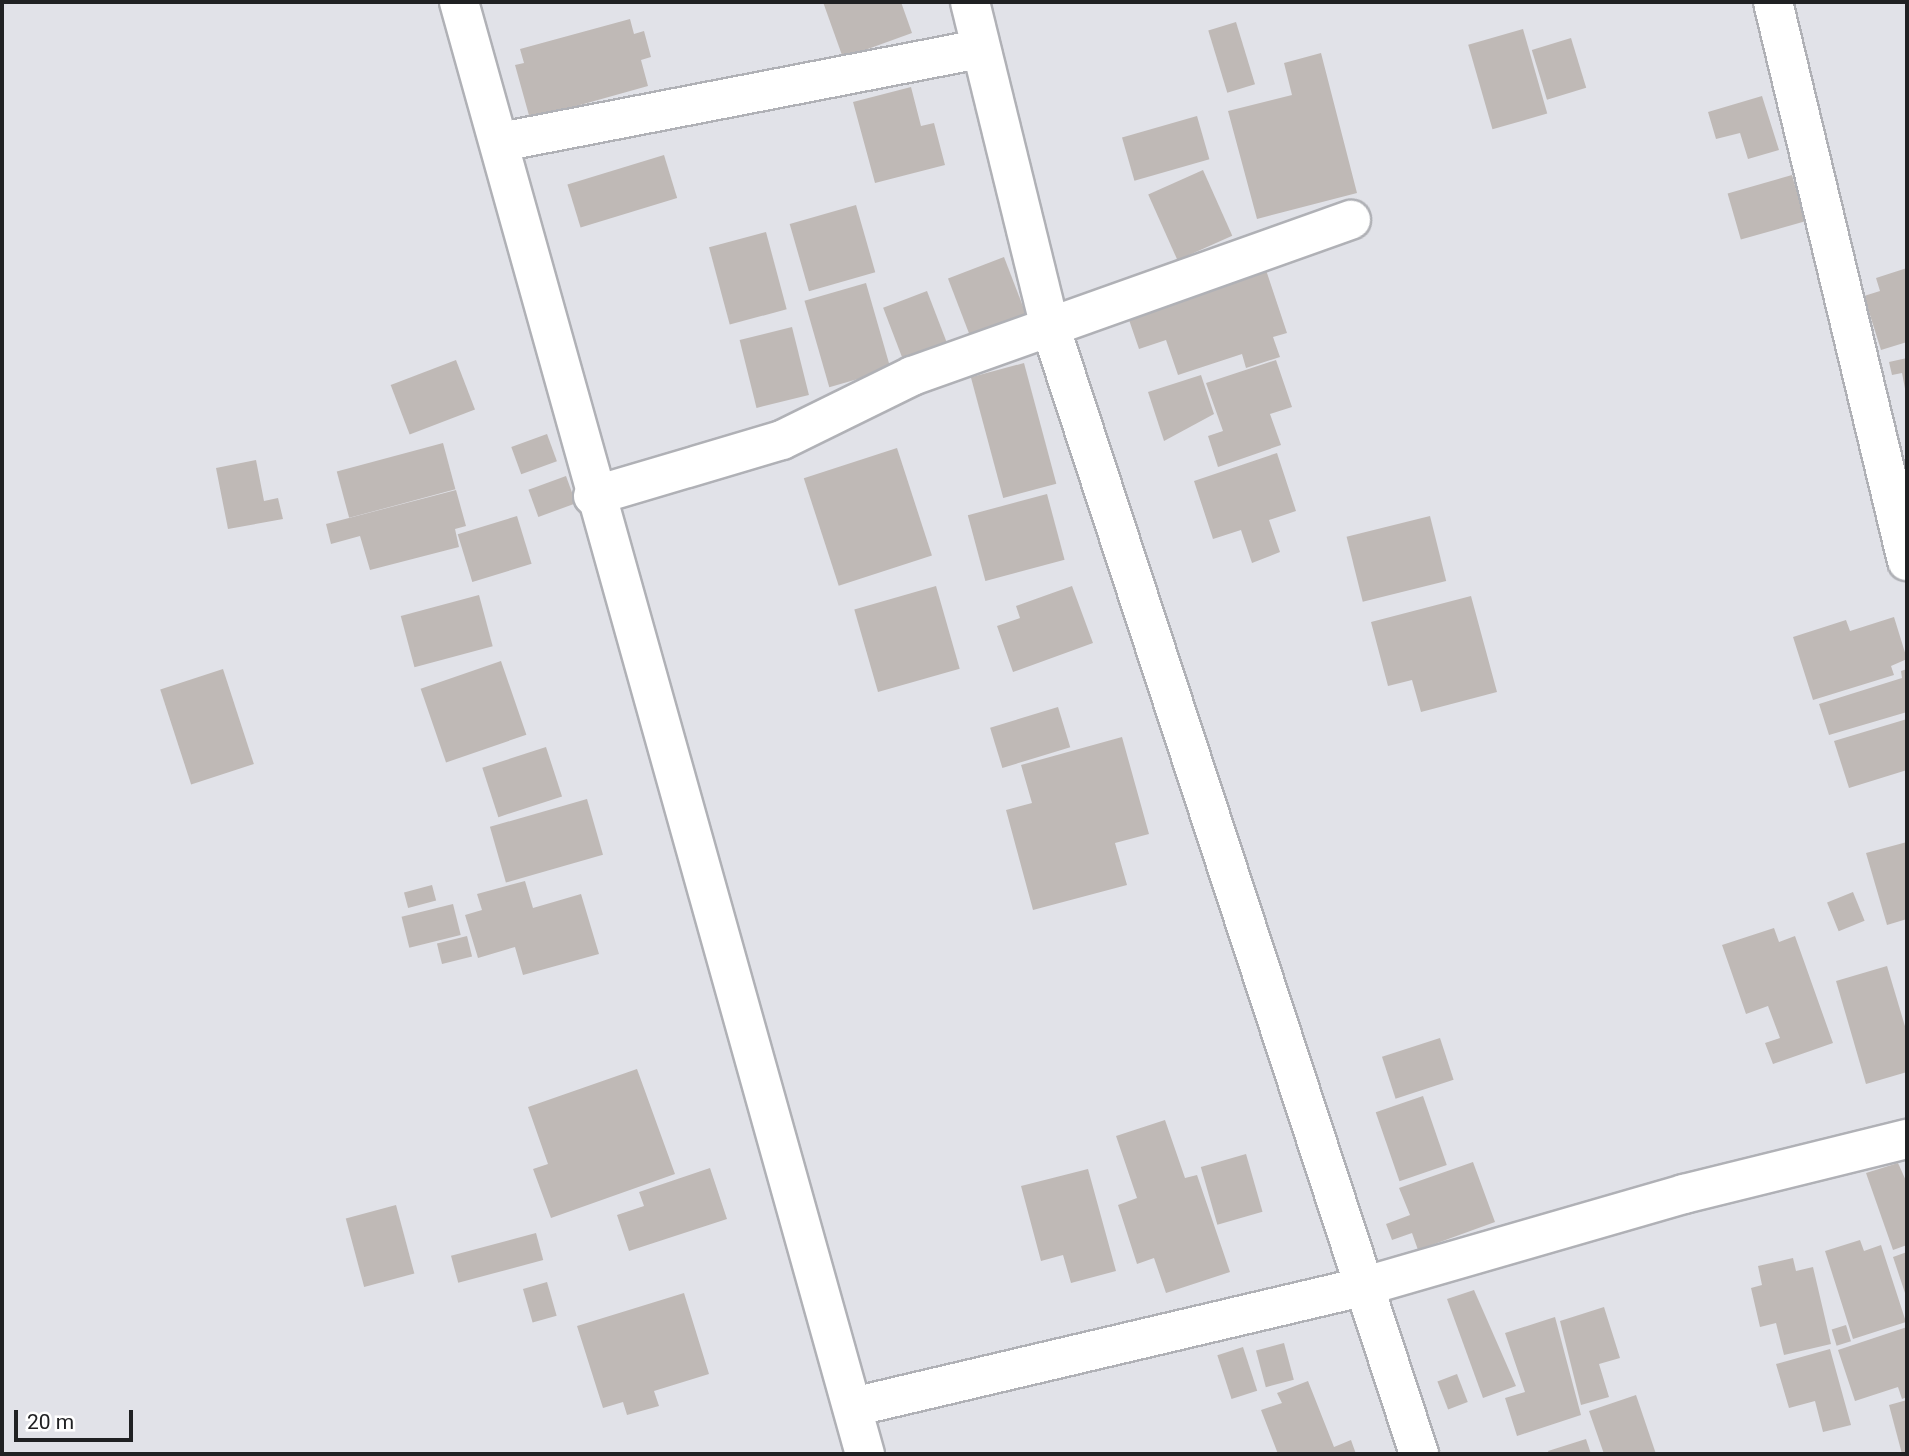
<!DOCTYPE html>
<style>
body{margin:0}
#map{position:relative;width:1909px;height:1456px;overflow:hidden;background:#e1e2e8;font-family:Roboto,sans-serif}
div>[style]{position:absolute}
.building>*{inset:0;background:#bfb9b6;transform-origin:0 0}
.roads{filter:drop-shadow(2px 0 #b0b1b6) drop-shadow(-2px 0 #b0b1b6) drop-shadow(0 2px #b0b1b6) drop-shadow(0 -2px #b0b1b6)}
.minor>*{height:38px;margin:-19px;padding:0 19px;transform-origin:19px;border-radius:19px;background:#fff}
span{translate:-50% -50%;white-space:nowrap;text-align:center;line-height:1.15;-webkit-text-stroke:7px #fff;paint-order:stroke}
.frame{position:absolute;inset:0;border:4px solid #202123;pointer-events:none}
.scale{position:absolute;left:14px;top:1410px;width:119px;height:32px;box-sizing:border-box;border:4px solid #202123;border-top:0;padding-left:9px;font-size:21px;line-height:24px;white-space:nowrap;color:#202123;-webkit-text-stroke:5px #fff;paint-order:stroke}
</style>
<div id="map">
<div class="building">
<i style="clip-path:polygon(823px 2px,901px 2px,912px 33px,843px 58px)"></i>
<i style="clip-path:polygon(630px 19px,634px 34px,644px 31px,651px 57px,641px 60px,648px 86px,530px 119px,515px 65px,524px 63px,520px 49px)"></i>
<i style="left:1236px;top:22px;width:65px;height:29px;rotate:73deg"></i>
<i style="left:1523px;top:29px;width:88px;height:57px;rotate:74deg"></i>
<i style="left:1571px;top:38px;width:52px;height:41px;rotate:73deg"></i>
<i style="clip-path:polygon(1321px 53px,1357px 193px,1257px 219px,1228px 111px,1292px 95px,1284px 63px)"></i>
<i style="clip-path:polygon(911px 87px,921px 126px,934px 123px,945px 165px,875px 183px,853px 102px)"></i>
<i style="clip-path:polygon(1762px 96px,1779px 150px,1748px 159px,1740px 133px,1716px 139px,1708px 112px)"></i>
<i style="left:1197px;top:116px;width:45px;height:78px;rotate:74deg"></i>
<i style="left:664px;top:155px;width:45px;height:101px;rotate:73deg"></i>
<i style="left:1203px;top:170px;width:72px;height:60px;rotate:66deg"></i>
<i style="left:1792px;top:175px;width:48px;height:67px;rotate:74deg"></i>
<i style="left:856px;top:205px;width:70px;height:69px;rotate:74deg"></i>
<i style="left:766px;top:232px;width:80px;height:59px;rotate:75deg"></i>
<i style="left:1004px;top:257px;width:73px;height:60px;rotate:69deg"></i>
<i style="clip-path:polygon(1265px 267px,1287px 333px,1273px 337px,1280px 357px,1246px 368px,1242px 354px,1178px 375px,1166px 340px,1139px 349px,1127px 314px)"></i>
<i style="clip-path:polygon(1907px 268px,1907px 342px,1881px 350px,1864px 296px,1880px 291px,1876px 278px)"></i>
<i style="left:866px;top:283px;width:90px;height:64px;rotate:74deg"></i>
<i style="left:927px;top:291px;width:59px;height:47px;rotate:69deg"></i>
<i style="left:792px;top:327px;width:70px;height:54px;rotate:76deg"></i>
<i style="clip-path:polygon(1907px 358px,1907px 393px,1906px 394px,1902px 373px,1892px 375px,1889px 362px)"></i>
<i style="left:456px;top:360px;width:53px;height:70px;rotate:69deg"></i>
<i style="clip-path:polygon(1276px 360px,1292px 407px,1270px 414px,1281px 445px,1218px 467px,1208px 436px,1223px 431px,1206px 383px)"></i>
<i style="left:1024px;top:363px;width:125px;height:55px;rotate:75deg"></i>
<i style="clip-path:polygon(1201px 375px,1214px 414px,1164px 441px,1148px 392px)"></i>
<i style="left:547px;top:434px;width:29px;height:38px;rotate:70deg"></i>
<i style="left:443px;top:443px;width:48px;height:110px;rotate:75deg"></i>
<i style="left:897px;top:448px;width:113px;height:98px;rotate:72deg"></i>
<i style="clip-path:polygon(1277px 453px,1296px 511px,1269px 520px,1280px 552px,1252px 563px,1241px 530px,1213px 539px,1194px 481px)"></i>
<i style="clip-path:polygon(256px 460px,264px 501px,278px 498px,283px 519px,228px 529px,216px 468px)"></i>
<i style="left:566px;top:476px;width:29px;height:40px;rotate:70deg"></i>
<i style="clip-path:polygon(456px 490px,466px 526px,455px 529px,459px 547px,370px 570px,360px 536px,331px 544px,326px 524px)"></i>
<i style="left:1047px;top:494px;width:68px;height:82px;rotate:75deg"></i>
<i style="left:517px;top:516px;width:50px;height:62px;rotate:73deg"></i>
<i style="left:1430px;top:516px;width:67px;height:86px;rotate:76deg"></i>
<i style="left:936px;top:586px;width:86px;height:85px;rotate:74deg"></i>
<i style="clip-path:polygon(1072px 586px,1093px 643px,1013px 672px,997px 626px,1020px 618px,1016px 606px)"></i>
<i style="left:479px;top:595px;width:53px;height:81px;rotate:75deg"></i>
<i style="clip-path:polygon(1471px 596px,1497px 692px,1421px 712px,1412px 680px,1388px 686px,1371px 622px)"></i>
<i style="clip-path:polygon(1894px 617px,1907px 659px,1891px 666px,1894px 675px,1813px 700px,1793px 637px,1846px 620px,1850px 631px)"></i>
<i style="left:501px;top:661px;width:78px;height:85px;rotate:71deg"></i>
<i style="left:223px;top:669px;width:100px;height:66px;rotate:72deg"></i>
<i style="clip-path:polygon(1907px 669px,1907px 712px,1829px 735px,1819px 704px,1902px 678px,1901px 671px)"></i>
<i style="left:1058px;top:707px;width:42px;height:71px;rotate:73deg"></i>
<i style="clip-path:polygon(1907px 719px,1907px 770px,1849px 788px,1834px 741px)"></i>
<i style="clip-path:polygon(1122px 737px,1149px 834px,1115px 843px,1127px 885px,1033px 910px,1006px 810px,1032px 803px,1021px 765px)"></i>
<i style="left:546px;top:747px;width:52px;height:67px;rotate:72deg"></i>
<i style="left:587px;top:799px;width:58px;height:101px;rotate:74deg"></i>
<i style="clip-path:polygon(1907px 842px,1907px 919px,1887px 925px,1866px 853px)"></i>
<i style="clip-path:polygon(525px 881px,533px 908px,581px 894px,599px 954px,523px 975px,515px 947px,478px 958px,465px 915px,482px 910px,477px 894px)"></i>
<i style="left:432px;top:885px;width:16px;height:29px;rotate:75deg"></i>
<i style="left:1853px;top:892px;width:31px;height:28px;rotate:68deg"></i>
<i style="left:453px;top:904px;width:32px;height:53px;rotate:76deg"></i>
<i style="clip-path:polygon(1774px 928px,1779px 942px,1795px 936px,1833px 1043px,1773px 1064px,1765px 1043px,1780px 1038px,1768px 1006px,1746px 1014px,1722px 945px)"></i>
<i style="left:467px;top:936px;width:21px;height:31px;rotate:76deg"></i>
<i style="clip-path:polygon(1887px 966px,1907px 1033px,1907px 1072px,1866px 1084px,1836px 981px)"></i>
<i style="left:1440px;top:1038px;width:44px;height:61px;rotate:72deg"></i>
<i style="clip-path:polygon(637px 1069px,675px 1174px,551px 1218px,533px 1169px,548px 1164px,528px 1107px)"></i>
<i style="left:1423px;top:1096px;width:73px;height:50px;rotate:71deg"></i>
<i style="clip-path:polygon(1165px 1120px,1185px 1178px,1197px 1175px,1230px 1272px,1166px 1293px,1154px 1258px,1137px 1264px,1118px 1205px,1137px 1198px,1116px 1136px)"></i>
<i style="left:1246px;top:1154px;width:60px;height:47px;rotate:74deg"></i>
<i style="clip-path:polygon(1473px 1162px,1495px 1222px,1418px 1250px,1412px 1233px,1392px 1240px,1386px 1224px,1410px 1215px,1399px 1188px)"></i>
<i style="clip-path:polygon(1898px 1163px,1907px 1183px,1907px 1245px,1893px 1250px,1866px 1173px)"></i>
<i style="clip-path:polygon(710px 1168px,727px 1219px,629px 1251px,617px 1215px,644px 1206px,639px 1192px)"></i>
<i style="clip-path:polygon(1088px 1169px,1116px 1271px,1071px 1283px,1063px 1255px,1041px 1261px,1021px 1186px)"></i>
<i style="left:396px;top:1205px;width:71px;height:52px;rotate:75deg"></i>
<i style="left:536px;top:1233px;width:28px;height:88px;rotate:75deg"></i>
<i style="clip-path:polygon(1860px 1240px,1864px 1251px,1881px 1245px,1906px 1322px,1853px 1339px,1825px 1251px)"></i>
<i style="clip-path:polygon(1907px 1252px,1907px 1299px,1893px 1257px)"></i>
<i style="clip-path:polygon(1793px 1258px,1796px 1271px,1813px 1267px,1831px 1344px,1784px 1355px,1776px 1323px,1760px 1327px,1751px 1288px,1762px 1285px,1758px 1266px)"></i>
<i style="left:547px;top:1282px;width:35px;height:25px;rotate:74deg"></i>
<i style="clip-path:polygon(1474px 1290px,1516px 1386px,1483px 1398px,1447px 1299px)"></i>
<i style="clip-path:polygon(684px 1293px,709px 1374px,654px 1391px,659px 1406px,627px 1415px,623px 1402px,603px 1408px,577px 1326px)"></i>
<i style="clip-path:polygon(1604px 1307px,1620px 1358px,1599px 1364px,1609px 1397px,1581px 1405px,1560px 1321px)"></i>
<i style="clip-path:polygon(1555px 1317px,1581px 1415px,1517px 1436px,1505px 1398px,1525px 1392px,1505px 1333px)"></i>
<i style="left:1846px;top:1325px;width:17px;height:15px;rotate:73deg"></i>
<i style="clip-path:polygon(1907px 1327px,1907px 1397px,1902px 1399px,1898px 1387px,1855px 1401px,1838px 1350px)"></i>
<i style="left:1284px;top:1343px;width:38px;height:29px;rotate:75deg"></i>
<i style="left:1243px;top:1347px;width:46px;height:27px;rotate:72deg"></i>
<i style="clip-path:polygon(1830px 1349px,1851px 1425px,1823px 1432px,1815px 1401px,1789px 1408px,1776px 1364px)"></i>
<i style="left:1457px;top:1374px;width:30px;height:21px;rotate:69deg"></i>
<i style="clip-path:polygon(1308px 1381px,1334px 1447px,1351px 1440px,1356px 1454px,1278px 1454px,1261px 1410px,1282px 1403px,1277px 1393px)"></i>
<i style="clip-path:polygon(1636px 1395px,1656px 1454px,1604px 1454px,1589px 1411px)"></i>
<i style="clip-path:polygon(1907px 1400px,1907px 1454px,1902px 1454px,1889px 1405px)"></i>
<i style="clip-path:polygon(1586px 1439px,1591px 1454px,1549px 1454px,1548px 1451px)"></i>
</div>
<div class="roads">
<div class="minor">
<i style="left:459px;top:2px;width:1508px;rotate:74.38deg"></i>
<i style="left:970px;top:2px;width:331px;rotate:76.2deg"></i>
<i style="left:1049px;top:323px;width:1190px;rotate:71.88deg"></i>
<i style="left:1773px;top:2px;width:575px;rotate:76.52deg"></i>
<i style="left:501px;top:142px;width:489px;rotate:-11deg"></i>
<i style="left:593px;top:496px;width:197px;rotate:-16.5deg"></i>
<i style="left:782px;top:440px;width:145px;rotate:-26.2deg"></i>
<i style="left:912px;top:376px;width:466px;rotate:-19.6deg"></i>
<i style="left:853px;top:1407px;width:523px;rotate:-13.27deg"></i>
<i style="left:1362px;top:1287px;width:335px;rotate:-16.1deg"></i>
<i style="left:1684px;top:1194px;width:230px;rotate:-13.9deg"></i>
</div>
</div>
<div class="frame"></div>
<div class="scale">20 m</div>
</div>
